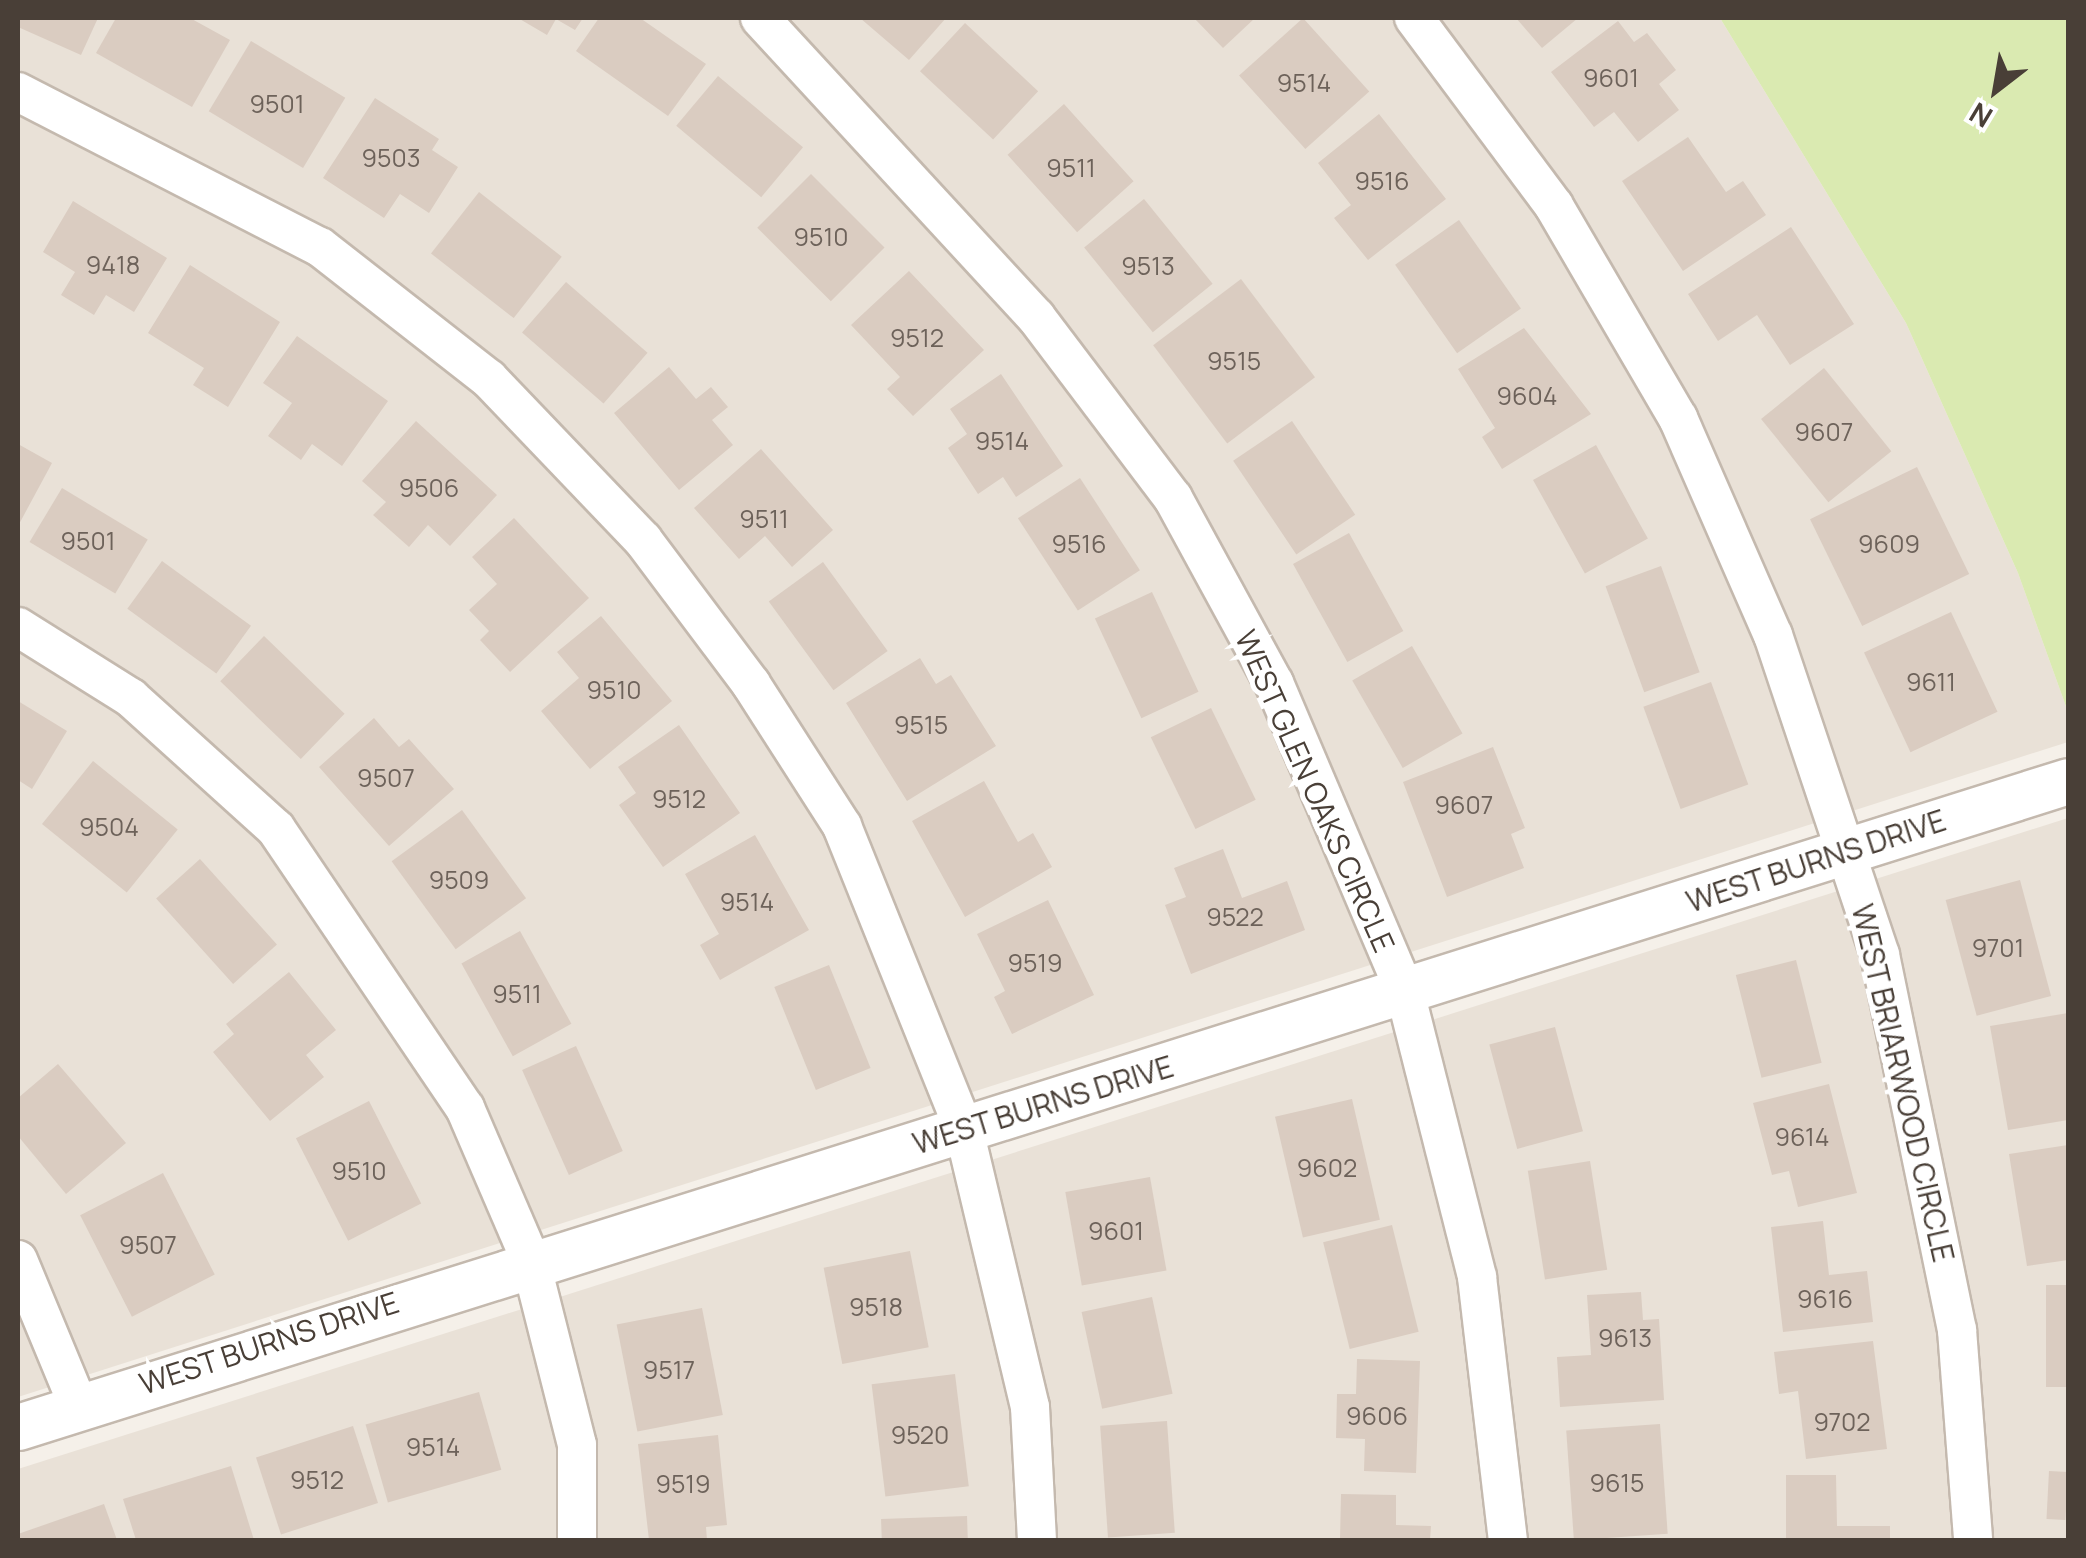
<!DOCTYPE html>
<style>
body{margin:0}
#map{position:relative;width:2086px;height:1558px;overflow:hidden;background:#f5f0e9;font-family:Manrope,sans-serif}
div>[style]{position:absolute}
.residential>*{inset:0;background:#e9e1d7}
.green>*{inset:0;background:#daeab1}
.building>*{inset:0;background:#daccc1;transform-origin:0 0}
.roads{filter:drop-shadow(2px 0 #c4b9ae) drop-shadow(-2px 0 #c4b9ae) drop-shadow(0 2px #c4b9ae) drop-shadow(0 -2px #c4b9ae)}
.minor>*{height:38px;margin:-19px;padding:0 19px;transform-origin:19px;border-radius:19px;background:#fff}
.tertiary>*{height:45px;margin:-22.5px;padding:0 22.5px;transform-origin:22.5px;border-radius:22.5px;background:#fff}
span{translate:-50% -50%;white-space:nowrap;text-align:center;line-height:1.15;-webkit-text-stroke:10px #fff;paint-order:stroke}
.number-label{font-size:25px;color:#6d625a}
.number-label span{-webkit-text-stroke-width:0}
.street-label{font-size:30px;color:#493f37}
.frame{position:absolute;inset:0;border:20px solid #493f37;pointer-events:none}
.north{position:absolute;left:1946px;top:40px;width:100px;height:100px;-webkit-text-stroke:8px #fff;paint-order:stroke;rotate:211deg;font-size:28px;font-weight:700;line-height:40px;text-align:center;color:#493f37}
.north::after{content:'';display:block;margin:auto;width:35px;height:45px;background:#493f37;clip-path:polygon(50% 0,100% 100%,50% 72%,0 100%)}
</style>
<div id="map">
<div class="residential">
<i style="clip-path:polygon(18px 18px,1720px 18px,1906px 323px,2018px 573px,2068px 712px,2068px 742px,18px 1397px)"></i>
<i style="clip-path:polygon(2068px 818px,2068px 1540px,18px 1540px,18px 1469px)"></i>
</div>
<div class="green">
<i style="clip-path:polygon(1720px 18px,2068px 18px,2068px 712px,2018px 573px,1906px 323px)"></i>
</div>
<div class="building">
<i style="clip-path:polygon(18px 18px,98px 18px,81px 55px,18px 27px)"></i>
<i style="clip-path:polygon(116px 18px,190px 18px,230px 40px,192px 107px,96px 53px)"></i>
<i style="clip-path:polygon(518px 18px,583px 18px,575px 30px,556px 19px,547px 35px)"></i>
<i style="clip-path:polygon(599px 18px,640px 18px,706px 64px,668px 116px,576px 51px)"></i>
<i style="clip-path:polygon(860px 18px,946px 18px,909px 60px)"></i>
<i style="clip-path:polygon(1194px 18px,1255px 18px,1223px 48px)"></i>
<i style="left:1303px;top:18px;width:99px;height:86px;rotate:48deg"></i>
<i style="clip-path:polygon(1516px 18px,1578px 18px,1542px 48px)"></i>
<i style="clip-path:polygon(1618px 21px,1634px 42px,1647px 33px,1676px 70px,1659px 84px,1679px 110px,1638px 142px,1614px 112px,1594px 127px,1551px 72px)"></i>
<i style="left:965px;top:23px;width:100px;height:66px;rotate:43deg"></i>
<i style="left:251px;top:41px;width:110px;height:82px;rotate:31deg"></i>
<i style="left:718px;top:76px;width:111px;height:65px;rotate:40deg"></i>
<i style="clip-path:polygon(375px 98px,439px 139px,432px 150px,458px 167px,429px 213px,400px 194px,384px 218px,323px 178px)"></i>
<i style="left:1064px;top:104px;width:104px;height:76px;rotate:48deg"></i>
<i style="clip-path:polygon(1379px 114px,1446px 199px,1368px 260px,1334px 218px,1351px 205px,1318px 163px)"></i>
<i style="clip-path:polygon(1688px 137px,1726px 192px,1743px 181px,1766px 215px,1683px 271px,1622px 181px)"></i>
<i style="left:811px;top:174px;width:104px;height:76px;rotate:45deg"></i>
<i style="left:479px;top:192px;width:105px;height:78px;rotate:38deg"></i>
<i style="left:1144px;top:199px;width:109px;height:77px;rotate:51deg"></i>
<i style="clip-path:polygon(73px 201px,167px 258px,134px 312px,106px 295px,94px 315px,61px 295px,75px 272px,43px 252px)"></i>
<i style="left:1459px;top:220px;width:108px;height:78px;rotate:55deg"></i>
<i style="clip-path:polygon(1791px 227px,1854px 324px,1790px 365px,1757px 315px,1718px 341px,1688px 294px)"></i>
<i style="clip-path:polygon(190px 265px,280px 322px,228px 407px,193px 385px,204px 368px,148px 333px)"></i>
<i style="clip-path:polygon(909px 271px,984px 350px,913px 416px,887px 389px,900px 377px,851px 325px)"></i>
<i style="left:1241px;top:279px;width:123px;height:110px;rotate:53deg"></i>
<i style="left:566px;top:282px;width:108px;height:67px;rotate:41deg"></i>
<i style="clip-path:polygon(1524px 328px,1591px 414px,1502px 469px,1482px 437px,1495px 428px,1458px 369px)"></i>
<i style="clip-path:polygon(297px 336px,388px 401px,342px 466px,312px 444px,301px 460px,268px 436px,292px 403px,263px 383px)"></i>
<i style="clip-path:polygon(669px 367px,696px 399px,711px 387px,728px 407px,712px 420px,733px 445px,679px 490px,614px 413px)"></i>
<i style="left:1824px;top:368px;width:107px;height:81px;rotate:51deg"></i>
<i style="clip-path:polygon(1001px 374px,1063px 466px,1016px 497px,1003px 477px,978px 494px,948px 448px,967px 434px,950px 409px)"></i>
<i style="clip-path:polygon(416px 421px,497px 495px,450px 546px,428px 525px,409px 547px,373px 515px,386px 502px,362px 481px)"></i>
<i style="left:1292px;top:421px;width:113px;height:71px;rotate:56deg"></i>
<i style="clip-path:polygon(18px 444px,52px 463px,18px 526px)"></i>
<i style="left:1596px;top:445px;width:107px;height:72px;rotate:61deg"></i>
<i style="clip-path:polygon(761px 449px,833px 530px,792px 567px,765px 536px,739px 559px,694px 508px)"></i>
<i style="left:1917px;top:467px;width:119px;height:119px;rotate:64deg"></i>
<i style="left:1080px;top:478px;width:110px;height:74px;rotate:57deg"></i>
<i style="left:62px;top:488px;width:100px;height:63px;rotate:31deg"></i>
<i style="clip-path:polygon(514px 518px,589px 598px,510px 672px,480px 640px,489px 631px,469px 610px,497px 584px,472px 557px)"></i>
<i style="left:1349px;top:533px;width:112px;height:64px;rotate:61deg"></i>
<i style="left:162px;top:561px;width:110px;height:59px;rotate:36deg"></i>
<i style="left:823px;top:562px;width:110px;height:67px;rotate:54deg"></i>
<i style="left:1661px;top:566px;width:113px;height:59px;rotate:70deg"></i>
<i style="left:1152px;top:592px;width:110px;height:63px;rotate:65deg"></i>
<i style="left:1951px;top:612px;width:110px;height:96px;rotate:65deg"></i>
<i style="clip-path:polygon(601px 616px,672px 701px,590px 769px,541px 711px,579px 678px,557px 652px)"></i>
<i style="left:264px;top:636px;width:112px;height:63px;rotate:44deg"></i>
<i style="left:1412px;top:646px;width:101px;height:69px;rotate:60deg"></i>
<i style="clip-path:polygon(920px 658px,936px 684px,951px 675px,996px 746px,907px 801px,846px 703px)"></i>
<i style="left:1711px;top:682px;width:109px;height:72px;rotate:70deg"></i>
<i style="clip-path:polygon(18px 701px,67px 731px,32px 789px,18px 780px)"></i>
<i style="left:1211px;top:708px;width:102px;height:67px;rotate:64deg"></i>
<i style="clip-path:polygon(374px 718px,399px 747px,409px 739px,454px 789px,389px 846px,319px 767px)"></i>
<i style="clip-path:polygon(679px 725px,740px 813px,663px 867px,619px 805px,636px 793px,618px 767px)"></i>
<i style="clip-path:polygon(1493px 747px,1525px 828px,1511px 834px,1524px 868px,1447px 897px,1403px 782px)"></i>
<i style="left:93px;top:761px;width:109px;height:81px;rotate:39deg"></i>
<i style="clip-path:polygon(984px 781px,1018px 842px,1033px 833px,1052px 867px,965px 917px,912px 821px)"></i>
<i style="left:462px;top:810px;width:109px;height:87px;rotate:54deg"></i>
<i style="clip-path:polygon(755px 835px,809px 930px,720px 980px,700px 945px,719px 934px,685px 874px)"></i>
<i style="clip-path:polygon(1223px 849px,1242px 898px,1287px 881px,1305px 930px,1191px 974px,1165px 905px,1186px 897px,1174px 868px)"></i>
<i style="left:200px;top:859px;width:115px;height:59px;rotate:48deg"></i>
<i style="left:2020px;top:880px;width:120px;height:77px;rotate:75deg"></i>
<i style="clip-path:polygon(1048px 900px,1094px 995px,1012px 1034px,994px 997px,1005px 991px,977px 934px)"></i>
<i style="left:520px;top:931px;width:106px;height:67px;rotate:61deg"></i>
<i style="left:1796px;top:960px;width:106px;height:62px;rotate:76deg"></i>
<i style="left:829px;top:965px;width:111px;height:59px;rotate:68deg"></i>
<i style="clip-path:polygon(289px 972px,336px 1030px,306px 1055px,324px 1077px,270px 1121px,213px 1052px,234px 1034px,226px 1024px)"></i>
<i style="clip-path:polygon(2068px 1013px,2068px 1120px,2008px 1130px,1990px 1026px)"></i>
<i style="left:1555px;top:1027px;width:108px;height:68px;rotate:75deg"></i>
<i style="left:576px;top:1046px;width:115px;height:59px;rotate:66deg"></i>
<i style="clip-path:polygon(58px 1064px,126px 1143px,66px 1194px,18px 1136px,18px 1098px)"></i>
<i style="clip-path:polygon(1829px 1084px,1857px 1193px,1798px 1207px,1789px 1171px,1772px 1175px,1753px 1103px)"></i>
<i style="left:1352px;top:1099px;width:124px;height:79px;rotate:77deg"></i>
<i style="left:369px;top:1101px;width:115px;height:82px;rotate:63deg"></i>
<i style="clip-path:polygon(2068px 1145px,2068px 1260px,2027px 1266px,2009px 1154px)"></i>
<i style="left:1590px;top:1161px;width:110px;height:63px;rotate:81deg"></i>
<i style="left:163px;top:1173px;width:114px;height:93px;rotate:63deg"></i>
<i style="left:1150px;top:1177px;width:95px;height:86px;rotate:80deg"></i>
<i style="clip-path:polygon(1823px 1221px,1829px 1275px,1867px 1271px,1873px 1322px,1783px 1332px,1771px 1227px)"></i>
<i style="left:1392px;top:1225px;width:110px;height:71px;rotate:76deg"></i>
<i style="left:910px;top:1251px;width:98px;height:88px;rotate:79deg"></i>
<i style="left:2046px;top:1285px;width:22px;height:102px"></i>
<i style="clip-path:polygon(1641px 1292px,1643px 1320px,1659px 1319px,1664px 1400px,1560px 1407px,1557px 1357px,1591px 1355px,1587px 1295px)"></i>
<i style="left:1152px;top:1297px;width:99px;height:72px;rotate:78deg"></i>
<i style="left:702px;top:1308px;width:109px;height:87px;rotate:79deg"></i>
<i style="clip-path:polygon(1873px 1341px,1887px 1449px,1806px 1459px,1798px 1391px,1779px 1394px,1774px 1352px)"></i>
<i style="clip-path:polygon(1357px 1359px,1420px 1361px,1416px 1473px,1364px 1471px,1365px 1439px,1336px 1438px,1337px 1394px,1356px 1394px)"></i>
<i style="left:955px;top:1374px;width:113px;height:84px;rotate:83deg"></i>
<i style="left:479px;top:1392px;width:81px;height:118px;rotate:74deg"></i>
<i style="left:1167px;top:1421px;width:112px;height:67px;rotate:86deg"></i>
<i style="left:1660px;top:1424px;width:110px;height:94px;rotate:86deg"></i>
<i style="left:353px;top:1426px;width:81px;height:102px;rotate:72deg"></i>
<i style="clip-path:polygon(718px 1435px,727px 1525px,706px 1527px,707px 1540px,649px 1540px,638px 1444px)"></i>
<i style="clip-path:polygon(231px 1466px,254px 1540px,136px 1540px,123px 1499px)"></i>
<i style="left:2049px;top:1471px;width:19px;height:48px;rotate:3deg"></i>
<i style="clip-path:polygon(1786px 1475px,1836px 1475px,1837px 1526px,1890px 1526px,1890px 1540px,1786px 1540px)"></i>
<i style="clip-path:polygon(1341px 1494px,1396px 1495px,1396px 1525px,1431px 1526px,1430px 1540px,1340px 1540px)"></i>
<i style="clip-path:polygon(104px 1504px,117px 1540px,18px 1540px,18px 1534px)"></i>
<i style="left:967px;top:1516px;width:24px;height:86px;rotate:88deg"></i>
</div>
<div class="roads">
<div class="minor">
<i style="left:760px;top:18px;width:407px;rotate:47.3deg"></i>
<i style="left:1036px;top:317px;width:227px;rotate:52.9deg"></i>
<i style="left:1173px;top:498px;width:211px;rotate:61.4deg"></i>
<i style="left:1274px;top:683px;width:336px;rotate:67deg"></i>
<i style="left:1405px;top:992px;width:294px;rotate:75.8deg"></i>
<i style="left:1477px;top:1277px;width:265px;rotate:83.3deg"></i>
<i style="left:1414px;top:18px;width:234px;rotate:53.3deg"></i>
<i style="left:1554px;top:206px;width:246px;rotate:59.7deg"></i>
<i style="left:1678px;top:418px;width:237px;rotate:66.4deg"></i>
<i style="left:1773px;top:635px;width:337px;rotate:71.5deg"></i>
<i style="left:1880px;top:955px;width:383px;rotate:78.4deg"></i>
<i style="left:1957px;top:1330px;width:211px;rotate:85.6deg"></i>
<i style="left:18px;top:92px;width:339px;rotate:27.2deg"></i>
<i style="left:320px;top:247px;width:214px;rotate:38deg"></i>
<i style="left:489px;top:379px;width:223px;rotate:46.3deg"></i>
<i style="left:643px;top:540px;width:180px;rotate:53.1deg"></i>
<i style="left:751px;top:684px;width:169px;rotate:57.3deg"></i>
<i style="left:842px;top:826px;width:328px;rotate:68.1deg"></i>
<i style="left:964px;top:1130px;width:285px;rotate:76.6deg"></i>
<i style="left:1030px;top:1407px;width:133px;rotate:87deg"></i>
<i style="left:18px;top:627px;width:133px;rotate:32.1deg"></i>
<i style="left:131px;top:698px;width:195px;rotate:42.1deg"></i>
<i style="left:276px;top:829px;width:337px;rotate:55.9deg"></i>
<i style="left:465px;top:1108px;width:164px;rotate:66.7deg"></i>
<i style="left:530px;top:1259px;width:192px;rotate:75.8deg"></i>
<i style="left:577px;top:1445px;width:95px;rotate:90deg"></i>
<i style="left:18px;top:1260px;width:157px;rotate:67.5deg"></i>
</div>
<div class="tertiary">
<i style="left:18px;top:1427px;width:2149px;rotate:-17.49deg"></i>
</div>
</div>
<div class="number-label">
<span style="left:1611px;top:78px">9601</span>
<span style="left:1304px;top:83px">9514</span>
<span style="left:277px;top:104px">9501</span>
<span style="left:391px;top:158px">9503</span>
<span style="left:1071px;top:168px">9511</span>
<span style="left:1382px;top:181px">9516</span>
<span style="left:821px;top:237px">9510</span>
<span style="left:113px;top:265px">9418</span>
<span style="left:1148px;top:266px">9513</span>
<span style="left:917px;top:338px">9512</span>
<span style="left:1234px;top:361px">9515</span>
<span style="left:1527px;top:396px">9604</span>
<span style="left:1824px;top:432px">9607</span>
<span style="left:1002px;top:441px">9514</span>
<span style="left:429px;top:488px">9506</span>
<span style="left:764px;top:519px">9511</span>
<span style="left:88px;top:541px">9501</span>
<span style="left:1079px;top:544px">9516</span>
<span style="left:1889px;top:544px">9609</span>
<span style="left:1931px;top:682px">9611</span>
<span style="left:614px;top:690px">9510</span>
<span style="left:921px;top:725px">9515</span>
<span style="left:386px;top:778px">9507</span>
<span style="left:679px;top:799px">9512</span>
<span style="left:1464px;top:805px">9607</span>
<span style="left:109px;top:827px">9504</span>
<span style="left:459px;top:880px">9509</span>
<span style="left:747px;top:902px">9514</span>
<span style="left:1235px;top:917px">9522</span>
<span style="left:1998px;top:948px">9701</span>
<span style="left:1035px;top:963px">9519</span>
<span style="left:517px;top:994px">9511</span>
<span style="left:1802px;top:1137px">9614</span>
<span style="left:1327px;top:1168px">9602</span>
<span style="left:359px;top:1171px">9510</span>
<span style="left:1116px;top:1231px">9601</span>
<span style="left:148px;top:1245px">9507</span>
<span style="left:1825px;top:1299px">9616</span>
<span style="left:876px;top:1307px">9518</span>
<span style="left:1625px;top:1338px">9613</span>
<span style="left:669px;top:1370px">9517</span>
<span style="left:1377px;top:1416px">9606</span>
<span style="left:1842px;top:1422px">9702</span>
<span style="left:920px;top:1435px">9520</span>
<span style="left:433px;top:1447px">9514</span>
<span style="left:317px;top:1480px">9512</span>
<span style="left:1617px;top:1483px">9615</span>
<span style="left:683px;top:1484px">9519</span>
</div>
<div class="street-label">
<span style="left:1315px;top:791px;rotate:66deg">WEST GLEN OAKS CIRCLE</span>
<span style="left:1816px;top:861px;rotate:-18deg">WEST BURNS DRIVE</span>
<span style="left:1903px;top:1083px;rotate:77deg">WEST BRIARWOOD CIRCLE</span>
<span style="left:1043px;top:1105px;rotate:-17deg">WEST BURNS DRIVE</span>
<span style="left:269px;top:1343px;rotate:-18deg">WEST BURNS DRIVE</span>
</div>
<div class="frame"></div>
<div class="north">N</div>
</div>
